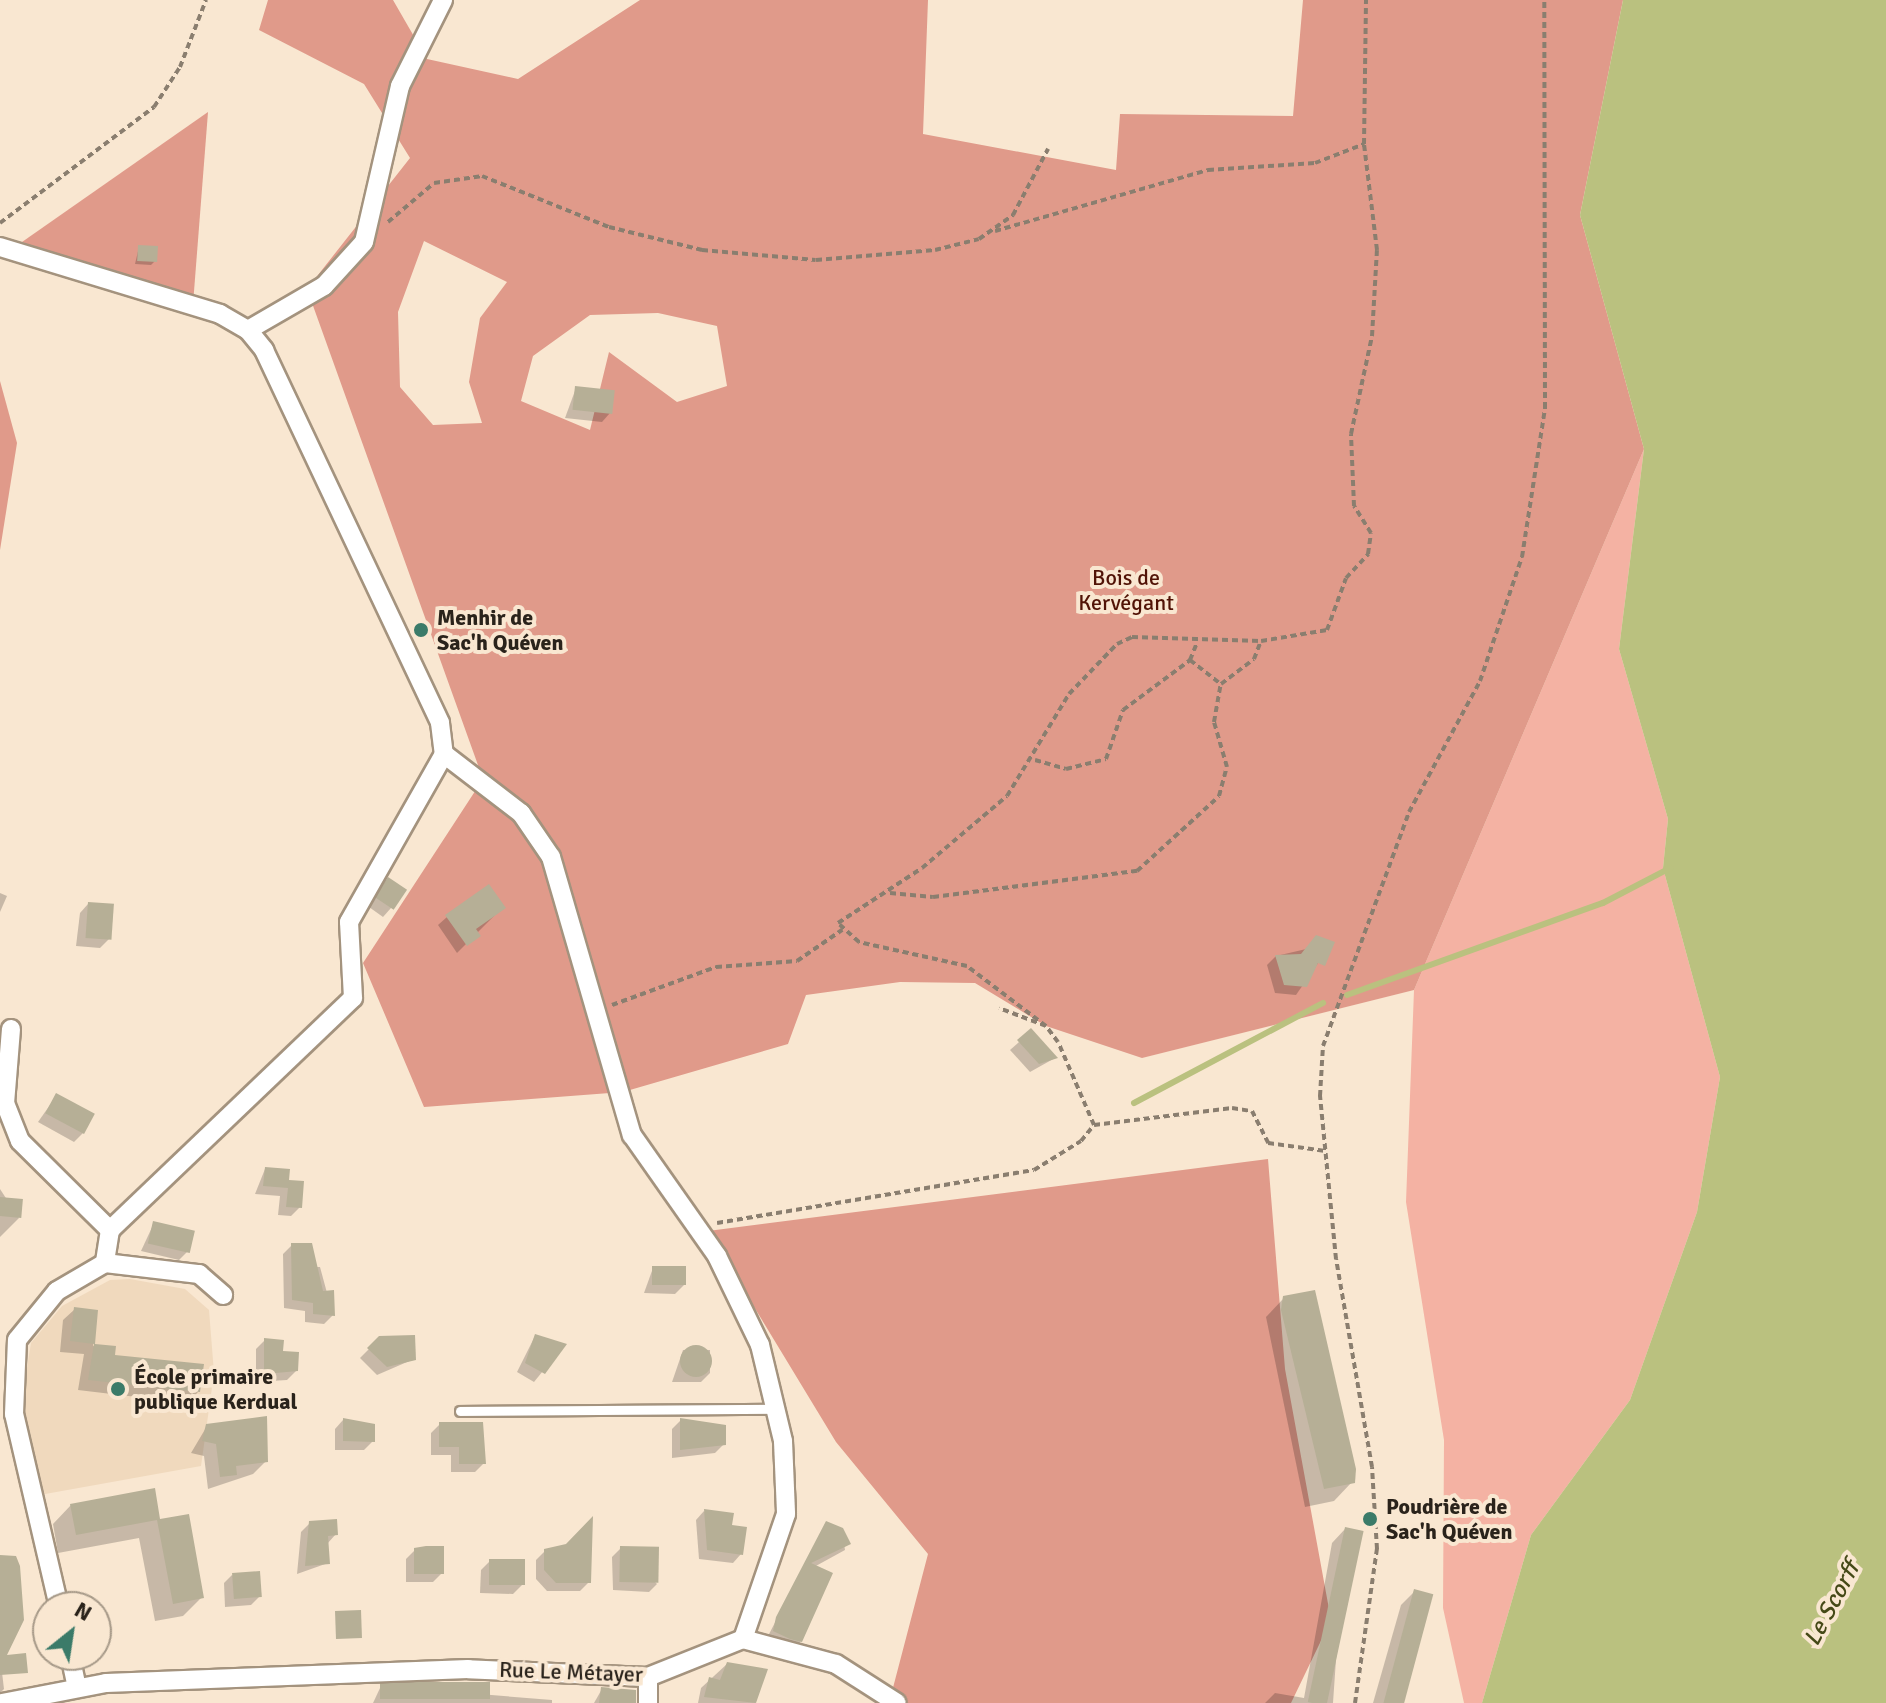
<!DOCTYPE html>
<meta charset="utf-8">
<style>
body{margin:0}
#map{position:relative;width:1886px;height:1703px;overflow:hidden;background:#f9e7d1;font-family:Signika,sans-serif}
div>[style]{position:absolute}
.built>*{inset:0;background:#f0d9bd}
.green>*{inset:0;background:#f4b2a3}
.forest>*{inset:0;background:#e09a8a}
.water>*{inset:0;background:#bac17f}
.shadow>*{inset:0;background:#0003}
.stream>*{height:6px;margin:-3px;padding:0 3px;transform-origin:3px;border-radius:3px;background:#bac17f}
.building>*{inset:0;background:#b6af96;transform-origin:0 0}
.round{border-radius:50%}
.path>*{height:4px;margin-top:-2px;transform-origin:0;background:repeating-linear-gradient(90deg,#8a7e6f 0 6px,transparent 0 10px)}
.roads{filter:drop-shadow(2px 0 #a4937e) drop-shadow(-2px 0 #a4937e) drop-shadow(0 2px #a4937e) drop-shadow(0 -2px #a4937e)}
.service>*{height:9px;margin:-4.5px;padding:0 4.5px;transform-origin:4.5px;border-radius:4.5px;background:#fff}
.minor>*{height:18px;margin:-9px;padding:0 9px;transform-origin:9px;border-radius:9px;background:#fff}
.dots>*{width:22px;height:22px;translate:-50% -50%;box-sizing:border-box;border:4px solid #f9e7d1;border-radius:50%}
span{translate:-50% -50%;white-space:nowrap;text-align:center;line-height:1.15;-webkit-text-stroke:8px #f9e7d1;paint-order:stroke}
.park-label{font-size:22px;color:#511306}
.poi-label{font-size:22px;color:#2a231b;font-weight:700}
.left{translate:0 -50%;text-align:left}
.street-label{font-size:22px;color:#2a231b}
.water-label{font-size:24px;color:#454917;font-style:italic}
.north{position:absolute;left:32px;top:1591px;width:80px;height:80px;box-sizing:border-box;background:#f9e7d1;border:2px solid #a69988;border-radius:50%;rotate:30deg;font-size:22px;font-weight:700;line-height:32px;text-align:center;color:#2a231b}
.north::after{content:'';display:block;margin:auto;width:28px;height:36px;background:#3b7b69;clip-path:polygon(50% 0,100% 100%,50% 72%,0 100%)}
</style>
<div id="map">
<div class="built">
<i style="clip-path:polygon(130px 1279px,185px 1289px,209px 1310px,214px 1373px,201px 1466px,34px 1496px,21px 1405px,31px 1343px,62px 1306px,110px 1280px)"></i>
</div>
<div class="green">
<i style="clip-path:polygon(1644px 449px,1619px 649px,1668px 819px,1663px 868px,1720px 1077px,1697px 1212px,1630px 1400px,1531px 1535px,1482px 1703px,1464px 1703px,1443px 1608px,1444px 1440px,1406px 1202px,1414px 990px)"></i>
</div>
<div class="forest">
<i style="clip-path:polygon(evenodd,268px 0,393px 0,427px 59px,518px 79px,640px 0,928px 0,923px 134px,1116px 170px,1120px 114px,1293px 116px,1303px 0,1623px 0,1580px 215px,1644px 449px,1414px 990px,1142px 1058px,1046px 1026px,975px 983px,900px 982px,806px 995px,788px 1044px,623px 1092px,424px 1107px,363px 963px,483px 779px,307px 289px,410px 158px,364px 84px,259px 30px,268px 0,424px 241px,507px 282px,480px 318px,469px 382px,482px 423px,433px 425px,400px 387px,398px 312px,424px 241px,268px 0,658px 313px,717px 326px,727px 386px,677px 402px,609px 352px,590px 430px,521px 401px,533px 356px,590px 315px,658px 313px)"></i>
<i style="clip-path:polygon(208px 112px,193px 304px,22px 242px)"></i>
<i style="clip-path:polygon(0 381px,17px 443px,0 550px)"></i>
<i style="clip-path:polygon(1268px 1159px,1285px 1369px,1331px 1620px,1291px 1703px,889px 1703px,928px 1554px,836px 1442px,708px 1231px)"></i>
</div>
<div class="water">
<i style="clip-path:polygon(1623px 0,1886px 0,1886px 1703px,1482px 1703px,1531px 1535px,1630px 1400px,1697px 1212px,1720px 1077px,1663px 868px,1668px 819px,1619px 649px,1644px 449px,1580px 215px)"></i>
</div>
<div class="shadow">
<i style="clip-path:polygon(139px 247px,155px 261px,151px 265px,135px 264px)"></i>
<i style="clip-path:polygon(576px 388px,610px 413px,602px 422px,565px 418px)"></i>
<i style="clip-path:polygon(389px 880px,391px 908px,383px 917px,369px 907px)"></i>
<i style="clip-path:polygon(0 893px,7px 896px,0 912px)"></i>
<i style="clip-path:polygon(88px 904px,109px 939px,100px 948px,76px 946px,80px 913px)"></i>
<i style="clip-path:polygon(503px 907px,457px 953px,438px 925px,447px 917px)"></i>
<i style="clip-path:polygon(1332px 943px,1296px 995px,1275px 993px,1267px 965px,1276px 956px)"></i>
<i style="clip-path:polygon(1019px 1042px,1055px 1058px,1030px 1072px,1010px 1050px)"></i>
<i style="clip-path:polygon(57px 1095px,83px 1133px,74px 1142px,38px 1122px)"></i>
<i style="clip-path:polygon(265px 1169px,287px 1182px,300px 1207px,291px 1216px,278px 1215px,280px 1196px,255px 1194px)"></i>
<i style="clip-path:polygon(0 1189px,19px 1218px,0 1237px)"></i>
<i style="clip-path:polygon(154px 1223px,188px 1251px,179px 1260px,141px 1251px)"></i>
<i style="clip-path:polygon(292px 1245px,311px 1267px,320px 1267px,333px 1315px,324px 1324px,305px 1322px,305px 1311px,284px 1308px,283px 1254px)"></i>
<i style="clip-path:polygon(653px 1268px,684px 1285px,675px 1294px,644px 1293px)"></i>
<i style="clip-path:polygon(1314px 1292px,1352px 1482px,1334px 1501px,1305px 1507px,1266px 1317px,1284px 1298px)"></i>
<i style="clip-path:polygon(75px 1309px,96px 1311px,93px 1346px,113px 1348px,112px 1357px,198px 1392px,187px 1403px,78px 1390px,84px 1354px,60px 1352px,63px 1320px)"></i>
<i style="clip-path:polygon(535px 1336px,564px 1345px,534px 1382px,517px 1372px)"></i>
<i style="clip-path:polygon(380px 1338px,414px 1359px,377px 1375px,360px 1358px)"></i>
<i style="clip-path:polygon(265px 1340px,296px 1371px,287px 1380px,256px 1382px,256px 1349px)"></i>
<i style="clip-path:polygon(683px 1350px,710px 1350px,710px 1373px,701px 1382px,672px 1382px)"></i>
<i style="clip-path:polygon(343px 1420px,373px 1441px,364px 1450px,335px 1450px,335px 1429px)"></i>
<i style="clip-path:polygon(681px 1420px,724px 1444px,715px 1453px,672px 1458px,672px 1429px)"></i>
<i style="clip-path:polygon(440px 1424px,484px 1463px,475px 1472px,451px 1472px,451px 1455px,431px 1455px,431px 1433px)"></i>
<i style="clip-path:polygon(207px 1426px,266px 1461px,253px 1474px,208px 1489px,204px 1456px,191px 1453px)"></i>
<i style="clip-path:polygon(153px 1490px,159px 1522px,202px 1597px,183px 1616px,155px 1621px,139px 1538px,58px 1553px,53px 1524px,71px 1505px)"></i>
<i style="clip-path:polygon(704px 1511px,741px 1554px,733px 1563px,699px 1559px,696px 1520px)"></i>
<i style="clip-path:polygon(310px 1523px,336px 1534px,327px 1544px,328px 1563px,297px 1574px,301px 1532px)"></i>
<i style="clip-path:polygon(826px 1523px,842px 1530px,845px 1550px,814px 1567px,801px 1641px,792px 1650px,766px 1640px)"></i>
<i style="clip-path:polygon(1345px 1529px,1333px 1703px,1265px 1703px,1275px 1693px,1304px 1698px,1332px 1543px)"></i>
<i style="clip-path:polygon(621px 1548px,657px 1584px,649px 1592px,613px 1590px,612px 1557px)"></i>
<i style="clip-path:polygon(415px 1550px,442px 1573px,433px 1582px,406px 1582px,406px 1559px)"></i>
<i style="clip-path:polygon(545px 1551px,589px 1582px,580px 1591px,547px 1591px,536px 1579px,536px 1560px)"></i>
<i style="clip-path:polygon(490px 1561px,522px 1585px,513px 1594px,480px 1593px,481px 1570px)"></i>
<i style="clip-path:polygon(232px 1575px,260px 1596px,251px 1605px,225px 1607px,224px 1583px)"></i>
<i style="clip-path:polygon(1415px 1591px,1399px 1703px,1373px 1703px,1401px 1605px)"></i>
<i style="clip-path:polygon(1px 1664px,4px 1689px,0 1693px,0 1664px)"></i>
<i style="clip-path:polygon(727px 1664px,765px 1671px,755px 1703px,698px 1703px,701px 1688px)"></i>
<i style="clip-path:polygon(381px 1686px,552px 1700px,552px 1703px,373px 1703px)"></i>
<i style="clip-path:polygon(602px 1689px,635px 1703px,594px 1703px)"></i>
</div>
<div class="stream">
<i style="left:1347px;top:995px;width:272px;rotate:-19.8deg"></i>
<i style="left:1603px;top:903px;width:76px;rotate:-27.6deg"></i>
<i style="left:1134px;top:1103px;width:214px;rotate:-27.9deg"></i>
</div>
<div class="building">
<i style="left:138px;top:245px;width:20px;height:16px;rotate:3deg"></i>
<i style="left:575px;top:386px;width:40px;height:24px;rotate:6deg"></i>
<i style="left:388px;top:877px;width:23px;height:24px;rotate:34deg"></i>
<i style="clip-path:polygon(489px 884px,506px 908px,476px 929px,481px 936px,467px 946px,445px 915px)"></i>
<i style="left:88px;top:902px;width:26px;height:36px;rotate:4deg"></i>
<i style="clip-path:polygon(1316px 935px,1335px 942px,1325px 966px,1318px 963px,1307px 987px,1284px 985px,1275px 955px,1301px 954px)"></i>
<i style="clip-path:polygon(1031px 1028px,1058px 1058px,1039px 1064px,1017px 1040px)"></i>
<i style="left:56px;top:1093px;width:44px;height:23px;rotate:28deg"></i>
<i style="clip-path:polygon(265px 1167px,290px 1169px,289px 1180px,304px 1181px,302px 1208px,286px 1207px,288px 1188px,263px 1186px)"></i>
<i style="left:0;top:1197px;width:23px;height:19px;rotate:5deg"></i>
<i style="left:153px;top:1221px;width:43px;height:23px;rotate:13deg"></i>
<i style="clip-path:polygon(291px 1243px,312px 1243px,323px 1291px,334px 1290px,335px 1316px,313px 1314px,313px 1303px,292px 1300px)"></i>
<i style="left:652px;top:1266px;width:34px;height:19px"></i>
<i style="clip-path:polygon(1315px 1290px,1356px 1469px,1355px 1483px,1324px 1489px,1281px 1310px,1283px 1296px)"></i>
<i style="clip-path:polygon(74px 1307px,98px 1310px,95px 1344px,116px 1346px,115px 1355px,204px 1364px,200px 1392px,88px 1380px,94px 1344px,70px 1341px)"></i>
<i style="clip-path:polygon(535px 1334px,567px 1344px,545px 1374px,525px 1363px)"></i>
<i style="clip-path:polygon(415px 1335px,416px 1360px,387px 1367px,367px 1348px,379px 1336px)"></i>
<i style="clip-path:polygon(264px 1338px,284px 1340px,283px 1351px,299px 1352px,298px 1371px,264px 1374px)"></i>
<i class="round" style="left:680px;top:1345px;width:32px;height:32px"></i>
<i style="clip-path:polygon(267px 1416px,268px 1462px,236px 1466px,237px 1475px,220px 1477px,216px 1444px,202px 1441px,206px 1424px)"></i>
<i style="clip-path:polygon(343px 1418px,375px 1424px,375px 1442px,343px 1441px)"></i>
<i style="clip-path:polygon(680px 1418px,726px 1425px,726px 1445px,680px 1450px)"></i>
<i style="clip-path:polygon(439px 1422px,483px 1422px,486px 1464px,459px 1464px,459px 1447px,439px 1447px)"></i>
<i style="clip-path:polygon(155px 1488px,160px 1519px,189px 1514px,204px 1598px,173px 1604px,157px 1520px,76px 1535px,70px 1504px)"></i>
<i style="clip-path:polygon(704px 1509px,734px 1513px,732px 1525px,747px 1527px,743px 1555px,707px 1550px)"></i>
<i style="clip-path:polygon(593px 1516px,591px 1583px,556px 1583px,544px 1570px,544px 1549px,566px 1544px)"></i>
<i style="clip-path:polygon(337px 1519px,338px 1535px,328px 1536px,330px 1564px,305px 1566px,309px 1521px)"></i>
<i style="clip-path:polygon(826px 1521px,843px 1528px,851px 1544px,811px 1563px,833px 1573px,802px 1642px,790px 1639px,773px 1631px,776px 1617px)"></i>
<i style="left:1345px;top:1527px;width:19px;height:179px;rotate:12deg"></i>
<i style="clip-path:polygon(426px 1546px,444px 1546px,444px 1574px,414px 1574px,414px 1548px)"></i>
<i style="left:620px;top:1546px;width:39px;height:36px;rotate:1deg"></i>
<i style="clip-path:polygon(0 1555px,16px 1556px,20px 1566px,24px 1620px,7px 1655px,26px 1653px,28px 1673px,0 1675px)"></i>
<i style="left:489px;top:1559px;width:36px;height:26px"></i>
<i style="left:260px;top:1571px;width:26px;height:28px;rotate:86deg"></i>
<i style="left:1414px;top:1589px;width:20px;height:119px;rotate:15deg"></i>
<i style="left:361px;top:1610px;width:28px;height:26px;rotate:88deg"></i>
<i style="clip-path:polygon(727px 1662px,768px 1669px,756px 1703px,704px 1697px,709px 1677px,720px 1680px)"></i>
<i style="left:490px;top:1682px;width:17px;height:110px;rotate:90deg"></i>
<i style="clip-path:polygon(601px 1687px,636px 1690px,636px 1703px,599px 1703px)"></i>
</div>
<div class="path">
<i style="left:388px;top:222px;width:60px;rotate:-40.3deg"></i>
<i style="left:434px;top:183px;width:49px;rotate:-8.3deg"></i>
<i style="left:482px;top:176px;width:137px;rotate:21.9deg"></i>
<i style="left:609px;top:227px;width:96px;rotate:13.9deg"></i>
<i style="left:702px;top:250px;width:114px;rotate:5deg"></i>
<i style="left:816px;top:260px;width:119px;rotate:-4.8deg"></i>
<i style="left:935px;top:250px;width:45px;rotate:-14deg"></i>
<i style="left:979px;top:239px;width:42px;rotate:-35.2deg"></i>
<i style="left:1013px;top:215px;width:75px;rotate:-62.1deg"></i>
<i style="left:0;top:223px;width:193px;rotate:-37deg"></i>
<i style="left:154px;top:107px;width:48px;rotate:-57deg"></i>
<i style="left:180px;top:67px;width:72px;rotate:-68.8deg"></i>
<i style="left:995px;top:231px;width:222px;rotate:-16deg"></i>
<i style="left:1208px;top:170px;width:107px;rotate:-3.7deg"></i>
<i style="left:1315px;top:163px;width:53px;rotate:-21.2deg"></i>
<i style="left:1190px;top:660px;width:39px;rotate:38deg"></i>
<i style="left:1035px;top:760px;width:32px;rotate:16deg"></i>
<i style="left:1066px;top:769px;width:41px;rotate:-14deg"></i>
<i style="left:1106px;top:759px;width:52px;rotate:-70.9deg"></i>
<i style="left:1123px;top:710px;width:84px;rotate:-36.7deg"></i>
<i style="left:1190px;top:660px;width:18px;rotate:-68deg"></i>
<i style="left:890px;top:893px;width:43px;rotate:5.3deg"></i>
<i style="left:933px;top:897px;width:206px;rotate:-7.3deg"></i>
<i style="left:1137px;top:871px;width:111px;rotate:-42.4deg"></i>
<i style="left:1219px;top:796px;width:30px;rotate:-75deg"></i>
<i style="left:1227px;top:767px;width:47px;rotate:-106.1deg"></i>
<i style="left:1214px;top:722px;width:39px;rotate:-80deg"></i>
<i style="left:1221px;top:684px;width:41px;rotate:-37.1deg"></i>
<i style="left:1254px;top:659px;width:19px;rotate:-69deg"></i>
<i style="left:612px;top:1005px;width:111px;rotate:-20.1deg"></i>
<i style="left:716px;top:967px;width:81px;rotate:-4.2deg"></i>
<i style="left:797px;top:961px;width:55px;rotate:-34.6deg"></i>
<i style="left:1046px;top:1026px;width:99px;rotate:-142.8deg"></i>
<i style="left:967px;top:966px;width:111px;rotate:-167.5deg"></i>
<i style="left:859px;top:942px;width:28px;rotate:-138deg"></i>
<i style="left:838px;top:923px;width:100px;rotate:-33.2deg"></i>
<i style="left:922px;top:868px;width:111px;rotate:-40.3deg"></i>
<i style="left:1007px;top:796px;width:119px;rotate:-58.7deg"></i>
<i style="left:1069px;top:694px;width:69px;rotate:-46.2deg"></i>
<i style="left:1117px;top:644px;width:17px;rotate:-25deg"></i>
<i style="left:1132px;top:637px;width:129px;rotate:1.8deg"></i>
<i style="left:1261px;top:641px;width:67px;rotate:-9.5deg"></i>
<i style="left:1327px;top:630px;width:55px;rotate:-69.9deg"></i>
<i style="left:1346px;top:578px;width:33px;rotate:-47deg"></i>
<i style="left:1368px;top:554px;width:21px;rotate:-82deg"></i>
<i style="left:1371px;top:533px;width:32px;rotate:-122deg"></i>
<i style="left:1354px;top:506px;width:72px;rotate:-92.4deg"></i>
<i style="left:1351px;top:434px;width:100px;rotate:-77.9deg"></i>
<i style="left:1372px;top:336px;width:86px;rotate:-86.7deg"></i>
<i style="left:1377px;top:250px;width:107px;rotate:-97deg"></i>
<i style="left:1364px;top:144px;width:144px;rotate:-89.2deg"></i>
<i style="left:1094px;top:1125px;width:139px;rotate:-7deg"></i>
<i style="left:1232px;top:1108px;width:20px;rotate:9deg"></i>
<i style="left:1252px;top:1111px;width:36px;rotate:63deg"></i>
<i style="left:1268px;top:1143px;width:58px;rotate:8deg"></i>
<i style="left:717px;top:1223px;width:321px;rotate:-9.5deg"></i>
<i style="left:1034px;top:1170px;width:55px;rotate:-31.7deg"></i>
<i style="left:1081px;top:1141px;width:21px;rotate:-51deg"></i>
<i style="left:1094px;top:1125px;width:90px;rotate:-113.4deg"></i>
<i style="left:1058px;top:1042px;width:20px;rotate:-127deg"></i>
<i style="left:1046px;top:1026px;width:50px;rotate:-159deg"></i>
<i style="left:1355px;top:1703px;width:156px;rotate:-81.9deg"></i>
<i style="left:1377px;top:1549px;width:82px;rotate:-93.5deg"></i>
<i style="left:1372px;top:1467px;width:211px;rotate:-99.8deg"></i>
<i style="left:1336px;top:1259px;width:164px;rotate:-95.6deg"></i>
<i style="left:1320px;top:1096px;width:50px;rotate:-86.6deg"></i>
<i style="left:1323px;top:1046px;width:249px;rotate:-69.8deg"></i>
<i style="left:1409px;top:812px;width:149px;rotate:-61.5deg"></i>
<i style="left:1480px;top:681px;width:131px;rotate:-71.3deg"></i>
<i style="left:1522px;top:557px;width:151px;rotate:-81.2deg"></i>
<i style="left:1545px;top:408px;width:408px;rotate:-90.1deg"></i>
</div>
<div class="roads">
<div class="service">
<i style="left:460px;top:1411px;width:314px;rotate:-0.4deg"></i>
</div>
<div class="minor">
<i style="left:0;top:247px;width:230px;rotate:16.9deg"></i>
<i style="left:220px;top:314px;width:32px;rotate:30deg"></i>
<i style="left:248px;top:330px;width:26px;rotate:51deg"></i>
<i style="left:264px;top:350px;width:412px;rotate:64.7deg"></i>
<i style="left:440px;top:723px;width:31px;rotate:83deg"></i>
<i style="left:444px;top:754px;width:97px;rotate:37.5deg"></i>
<i style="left:521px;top:813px;width:53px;rotate:55.7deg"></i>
<i style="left:551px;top:857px;width:290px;rotate:73.8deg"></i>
<i style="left:632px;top:1135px;width:148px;rotate:54.9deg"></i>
<i style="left:717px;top:1256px;width:99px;rotate:64.2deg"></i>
<i style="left:760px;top:1345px;width:99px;rotate:76.5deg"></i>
<i style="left:783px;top:1441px;width:73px;rotate:87.6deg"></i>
<i style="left:786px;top:1514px;width:132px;rotate:109deg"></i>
<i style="left:743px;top:1639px;width:102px;rotate:158.2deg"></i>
<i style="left:648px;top:1677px;width:180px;rotate:-177.5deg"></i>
<i style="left:468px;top:1669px;width:362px;rotate:177.8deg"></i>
<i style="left:106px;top:1683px;width:106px;rotate:169.1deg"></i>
<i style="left:248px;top:330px;width:88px;rotate:-30.1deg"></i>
<i style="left:324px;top:286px;width:59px;rotate:-47.7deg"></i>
<i style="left:364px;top:242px;width:160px;rotate:-77deg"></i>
<i style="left:400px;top:86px;width:96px;rotate:-63.4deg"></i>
<i style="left:11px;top:1029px;width:74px;rotate:94.6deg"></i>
<i style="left:5px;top:1103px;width:41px;rotate:68.5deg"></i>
<i style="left:20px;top:1141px;width:127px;rotate:44.7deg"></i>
<i style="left:110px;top:1230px;width:33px;rotate:99deg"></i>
<i style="left:110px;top:1230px;width:336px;rotate:-43.7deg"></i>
<i style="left:353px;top:998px;width:76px;rotate:-93deg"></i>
<i style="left:349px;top:922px;width:193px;rotate:-60.5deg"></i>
<i style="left:59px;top:1607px;width:198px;rotate:-103.1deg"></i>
<i style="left:14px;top:1414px;width:74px;rotate:-87.7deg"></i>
<i style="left:17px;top:1340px;width:63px;rotate:-50.8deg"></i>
<i style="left:57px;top:1291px;width:56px;rotate:-30.3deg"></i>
<i style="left:105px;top:1263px;width:95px;rotate:6.7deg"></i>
<i style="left:199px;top:1274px;width:32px;rotate:41deg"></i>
<i style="left:743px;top:1639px;width:96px;rotate:15deg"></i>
<i style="left:836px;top:1664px;width:72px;rotate:32.6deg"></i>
<i style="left:70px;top:1655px;width:30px;rotate:78deg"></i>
<i style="left:648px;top:1677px;width:26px;rotate:90deg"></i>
</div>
</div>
<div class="dots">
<i style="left:421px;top:630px;background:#3b7b69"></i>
<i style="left:118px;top:1389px;background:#3b7b69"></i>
<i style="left:1370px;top:1519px;background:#3b7b69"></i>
</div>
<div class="park-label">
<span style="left:1126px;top:590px">Bois de<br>Kervégant</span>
</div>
<div class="poi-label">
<span class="left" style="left:437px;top:630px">Menhir de<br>Sac'h Quéven</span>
<span class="left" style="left:134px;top:1389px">École primaire<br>publique Kerdual</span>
<span class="left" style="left:1386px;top:1519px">Poudrière de<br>Sac'h Quéven</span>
</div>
<div class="street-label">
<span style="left:571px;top:1672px;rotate:2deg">Rue Le Métayer</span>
</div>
<div class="water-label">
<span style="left:1832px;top:1604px;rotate:-62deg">Le Scorff</span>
</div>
<div class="north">N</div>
</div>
